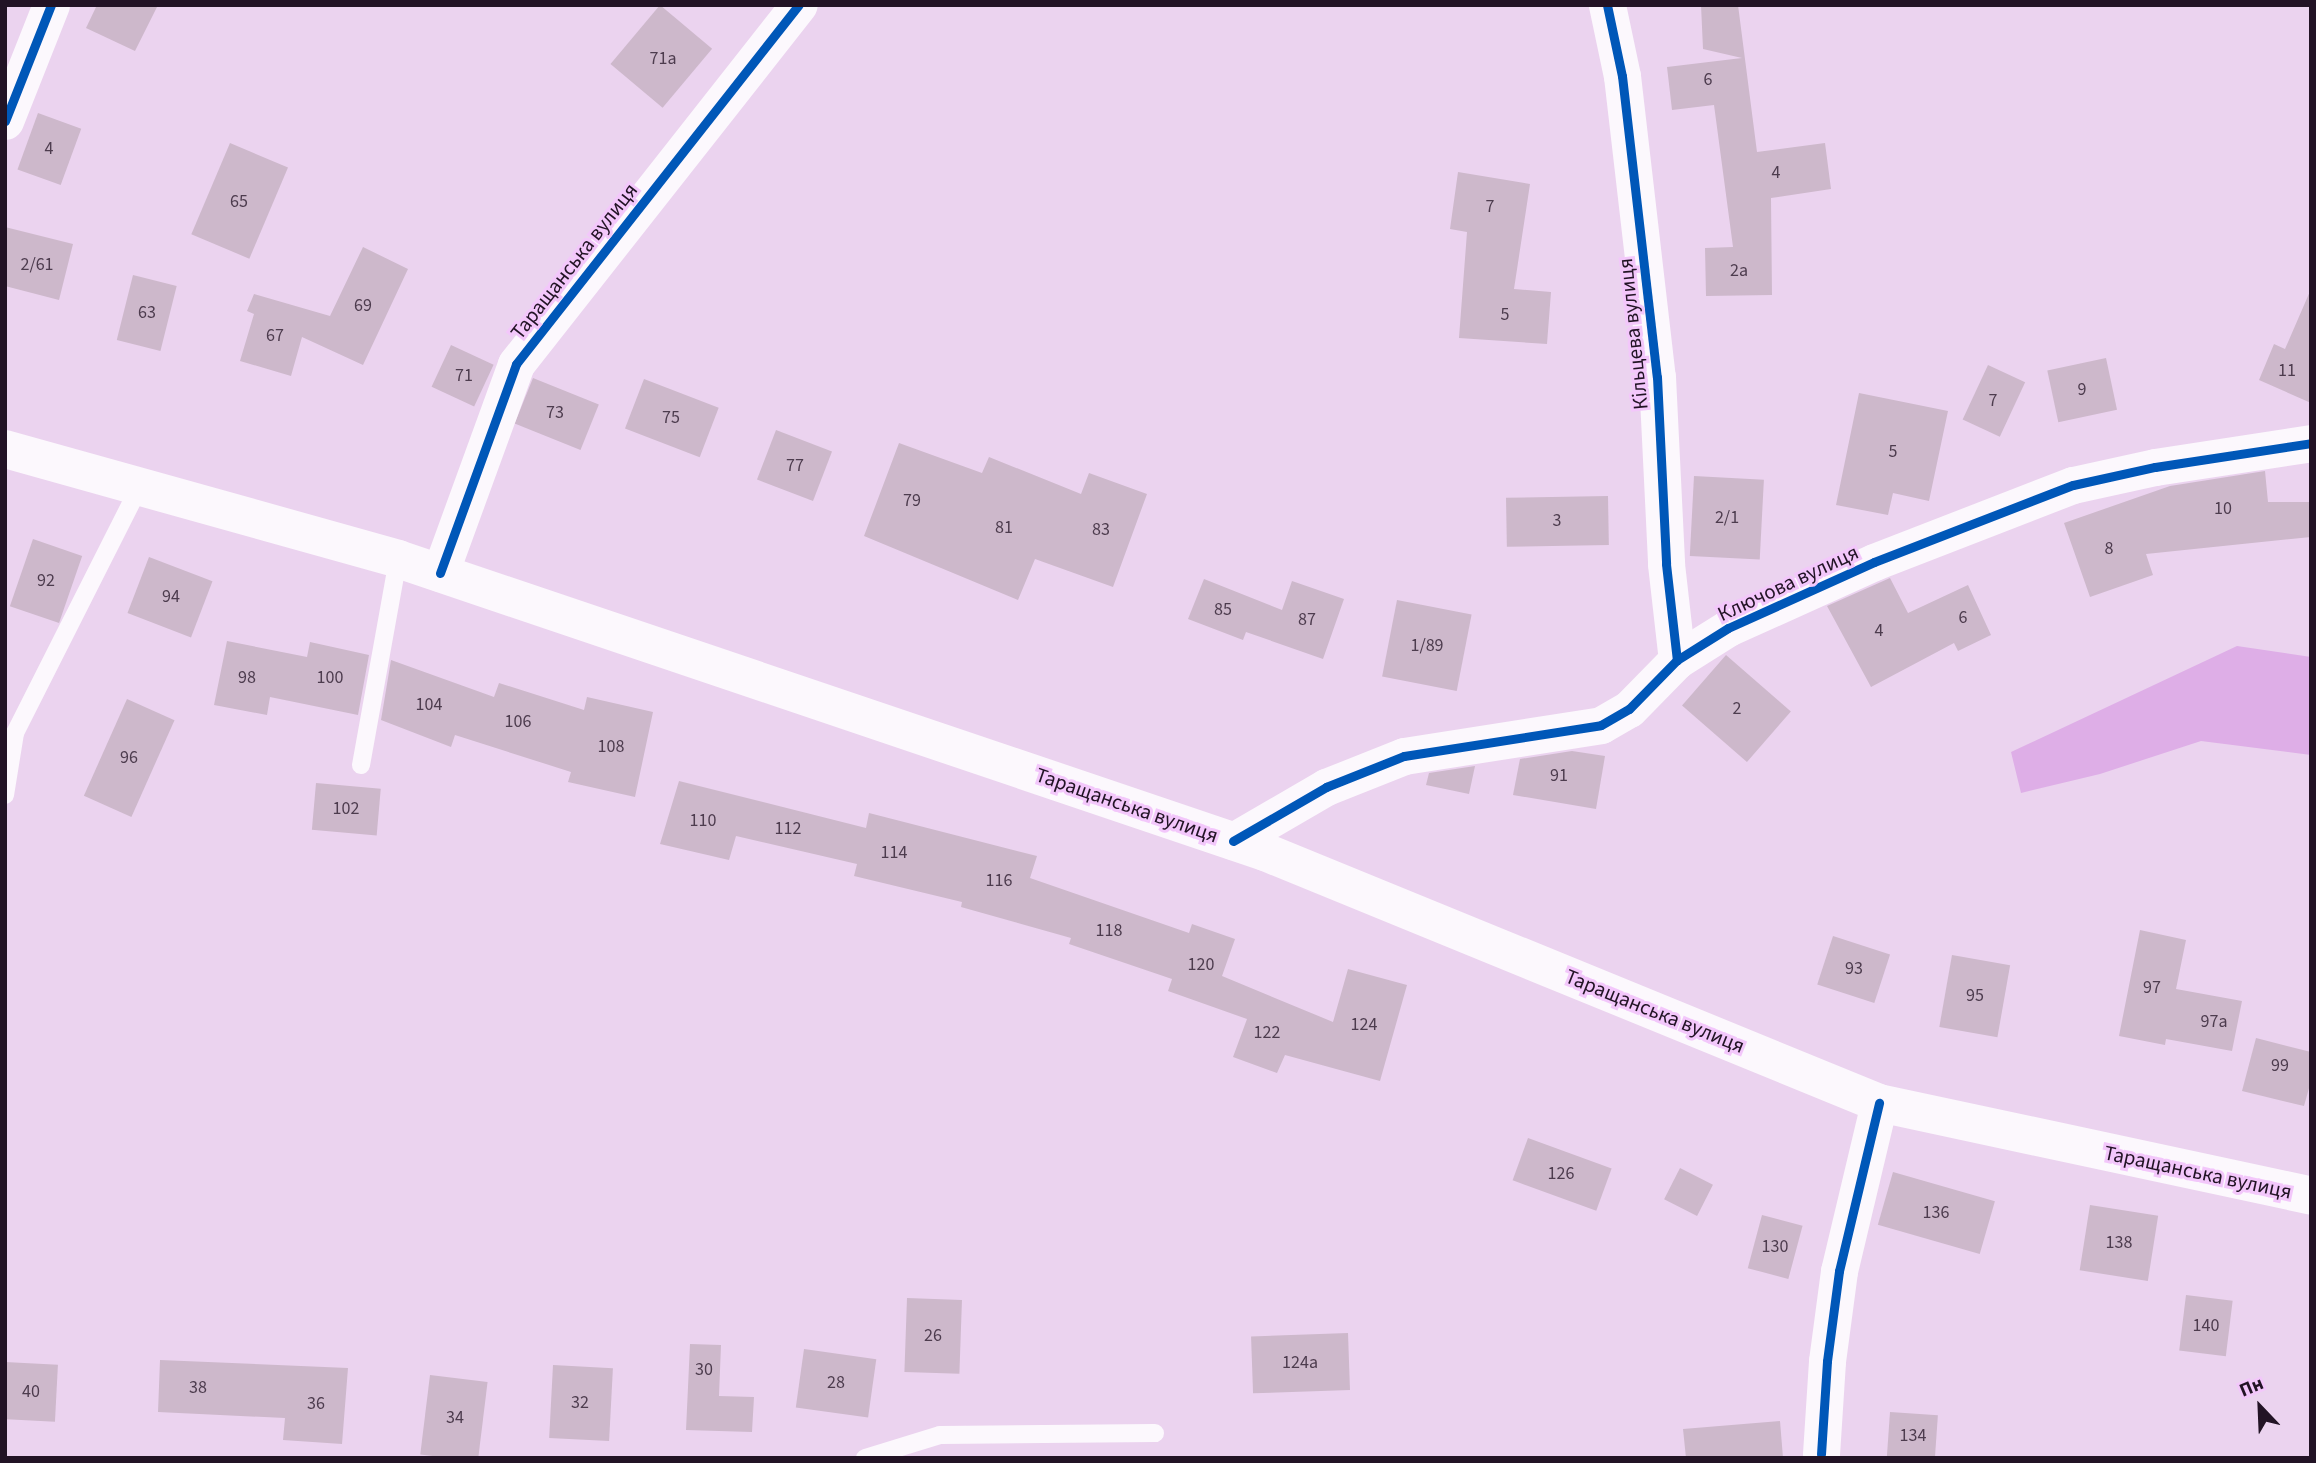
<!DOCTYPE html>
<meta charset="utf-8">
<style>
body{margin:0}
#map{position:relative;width:2316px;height:1463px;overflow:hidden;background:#ebd3ef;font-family:"Source Sans 3",sans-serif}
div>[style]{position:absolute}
.green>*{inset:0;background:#deaee7}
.building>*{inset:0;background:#cdb8cb;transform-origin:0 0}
.service>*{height:18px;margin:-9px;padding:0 9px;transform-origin:9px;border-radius:9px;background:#fcf8fd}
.minor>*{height:37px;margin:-18.5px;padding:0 18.5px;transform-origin:18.5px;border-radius:18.5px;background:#fcf8fd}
.secondary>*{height:38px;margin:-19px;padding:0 19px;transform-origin:19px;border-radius:19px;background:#fcf8fd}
.cycleway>*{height:9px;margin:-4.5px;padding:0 4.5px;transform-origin:4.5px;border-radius:4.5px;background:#0057b8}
span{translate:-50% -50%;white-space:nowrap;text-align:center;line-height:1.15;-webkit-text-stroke:6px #f3c7fb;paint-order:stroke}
.number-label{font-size:18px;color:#4d3c4e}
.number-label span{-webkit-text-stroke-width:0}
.street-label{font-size:21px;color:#221325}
.frame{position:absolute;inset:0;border:7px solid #221325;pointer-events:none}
.north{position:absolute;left:2225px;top:1372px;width:70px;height:70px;-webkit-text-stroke:5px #f3c7fb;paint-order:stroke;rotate:337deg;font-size:19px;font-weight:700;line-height:28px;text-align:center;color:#221325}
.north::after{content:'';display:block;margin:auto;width:24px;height:32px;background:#221325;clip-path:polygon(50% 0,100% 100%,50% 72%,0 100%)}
</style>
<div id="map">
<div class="green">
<i style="clip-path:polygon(2237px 646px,2311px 657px,2311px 755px,2201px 741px,2100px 774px,2021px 793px,2011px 752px)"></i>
</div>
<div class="building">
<i style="clip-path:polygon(97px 5px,158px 5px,135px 51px,86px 28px)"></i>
<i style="left:660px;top:5px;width:68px;height:77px;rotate:40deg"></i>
<i style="clip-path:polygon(1701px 5px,1738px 5px,1757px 152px,1825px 143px,1831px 189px,1771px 198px,1772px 295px,1706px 296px,1705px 248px,1733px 247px,1714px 105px,1672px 110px,1667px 67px,1742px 58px,1703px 49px)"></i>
<i style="left:38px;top:113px;width:46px;height:60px;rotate:20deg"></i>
<i style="left:230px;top:143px;width:63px;height:99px;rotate:23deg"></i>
<i style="clip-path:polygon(1458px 172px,1530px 184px,1514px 289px,1551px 292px,1547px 344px,1459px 338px,1467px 232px,1450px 229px)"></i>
<i style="clip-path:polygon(5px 227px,73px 244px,59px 300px,5px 286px)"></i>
<i style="clip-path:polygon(363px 247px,408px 269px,363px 365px,302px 337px,291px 376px,240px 361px,254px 314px,247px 311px,254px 294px,330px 316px)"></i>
<i style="left:133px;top:275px;width:45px;height:67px;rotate:14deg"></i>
<i style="clip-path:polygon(2311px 289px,2311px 403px,2259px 380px,2274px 344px,2285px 349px)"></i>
<i style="left:451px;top:345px;width:47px;height:46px;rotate:25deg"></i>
<i style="left:2106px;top:358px;width:53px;height:60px;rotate:78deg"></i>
<i style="left:1988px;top:365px;width:41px;height:60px;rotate:25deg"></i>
<i style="left:533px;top:378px;width:71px;height:49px;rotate:22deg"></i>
<i style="left:644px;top:379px;width:80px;height:53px;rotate:21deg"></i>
<i style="clip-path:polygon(1859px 393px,1948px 411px,1929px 501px,1893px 493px,1888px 515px,1836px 505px)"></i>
<i style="left:776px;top:430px;width:60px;height:53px;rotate:21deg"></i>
<i style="clip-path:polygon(899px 443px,982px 473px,989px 457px,1081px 494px,1089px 473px,1147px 494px,1113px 587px,1035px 559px,1018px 600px,864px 536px)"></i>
<i style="clip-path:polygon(2265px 471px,2268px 502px,2311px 502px,2311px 537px,2146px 554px,2153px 575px,2090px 597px,2064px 523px,2170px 486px)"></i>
<i style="left:1694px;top:476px;width:70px;height:80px;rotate:3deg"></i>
<i style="left:1608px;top:496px;width:49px;height:102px;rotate:89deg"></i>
<i style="left:33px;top:539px;width:52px;height:71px;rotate:19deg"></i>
<i style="left:149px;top:557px;width:68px;height:60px;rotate:21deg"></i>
<i style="clip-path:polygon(1890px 578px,1908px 613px,1968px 585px,1991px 635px,1958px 651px,1954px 643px,1871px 687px,1827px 606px)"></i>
<i style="clip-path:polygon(1204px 579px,1282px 610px,1292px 581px,1344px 599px,1323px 659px,1246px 632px,1243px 640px,1188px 619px)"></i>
<i style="left:1397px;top:600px;width:76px;height:78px;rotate:11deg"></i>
<i style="clip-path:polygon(227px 641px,307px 657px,310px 642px,369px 655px,358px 715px,270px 697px,267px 715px,214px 705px)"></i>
<i style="left:1726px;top:655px;width:86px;height:67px;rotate:41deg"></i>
<i style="clip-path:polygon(391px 660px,494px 697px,499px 683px,584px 710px,587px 697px,653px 712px,635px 797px,568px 782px,571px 772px,455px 735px,451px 747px,381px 720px)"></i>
<i style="left:127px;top:699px;width:52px;height:106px;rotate:24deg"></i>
<i style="clip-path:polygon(1572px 751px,1605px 756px,1596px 809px,1513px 795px,1520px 759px)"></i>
<i style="clip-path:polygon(1475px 766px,1469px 794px,1426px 785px,1429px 773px)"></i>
<i style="clip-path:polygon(679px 781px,866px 828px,869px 813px,1037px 856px,1030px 878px,1189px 933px,1192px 924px,1235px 939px,1222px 976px,1333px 1022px,1348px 969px,1407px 985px,1380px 1081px,1285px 1055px,1277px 1073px,1233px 1057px,1247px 1019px,1168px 991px,1172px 979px,1069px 944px,1071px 938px,961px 907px,962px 902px,854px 876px,857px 864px,736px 836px,729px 860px,660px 844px)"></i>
<i style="left:316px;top:783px;width:65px;height:47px;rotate:5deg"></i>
<i style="clip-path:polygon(2140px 930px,2186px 940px,2176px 989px,2242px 1001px,2232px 1051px,2166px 1039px,2165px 1045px,2119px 1036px)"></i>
<i style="left:1833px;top:936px;width:60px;height:51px;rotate:18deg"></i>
<i style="left:1952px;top:955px;width:59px;height:73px;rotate:10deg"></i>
<i style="clip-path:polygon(2256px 1038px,2311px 1052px,2311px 1081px,2304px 1106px,2242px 1091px)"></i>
<i style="left:1528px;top:1138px;width:89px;height:45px;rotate:20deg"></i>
<i style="left:1680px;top:1168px;width:37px;height:35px;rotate:27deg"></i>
<i style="left:1893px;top:1172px;width:106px;height:55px;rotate:16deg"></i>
<i style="left:2090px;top:1205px;width:69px;height:66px;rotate:9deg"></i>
<i style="left:1762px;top:1215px;width:42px;height:55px;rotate:15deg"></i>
<i style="left:2186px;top:1295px;width:47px;height:56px;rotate:7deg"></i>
<i style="left:907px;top:1298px;width:55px;height:74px;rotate:2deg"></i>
<i style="left:1348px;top:1333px;width:57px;height:97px;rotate:88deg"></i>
<i style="clip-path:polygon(690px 1344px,721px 1345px,719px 1396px,754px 1397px,752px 1432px,686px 1430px)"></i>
<i style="left:804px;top:1349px;width:73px;height:59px;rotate:8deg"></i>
<i style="clip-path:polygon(160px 1360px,348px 1368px,342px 1444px,283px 1440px,285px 1418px,158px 1412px)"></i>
<i style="left:5px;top:1362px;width:53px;height:57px;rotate:3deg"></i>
<i style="left:553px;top:1365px;width:60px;height:73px;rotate:3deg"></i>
<i style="left:430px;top:1375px;width:58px;height:80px;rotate:7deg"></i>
<i style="left:1890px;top:1412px;width:48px;height:46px;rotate:4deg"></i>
<i style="clip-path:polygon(1780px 1421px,1783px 1458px,1686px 1458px,1683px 1429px)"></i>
</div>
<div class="service">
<i style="left:361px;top:765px;width:209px;rotate:-79.8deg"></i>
<i style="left:5px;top:795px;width:63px;rotate:-80.8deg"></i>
<i style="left:15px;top:733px;width:275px;rotate:-63.2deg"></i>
<i style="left:865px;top:1458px;width:78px;rotate:-17deg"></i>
<i style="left:940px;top:1435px;width:215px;rotate:-0.5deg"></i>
</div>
<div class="minor">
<i style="left:1607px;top:5px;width:73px;rotate:78.1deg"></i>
<i style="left:1622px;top:76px;width:303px;rotate:83.4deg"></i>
<i style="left:1657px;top:377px;width:187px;rotate:87.2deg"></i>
<i style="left:1666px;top:564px;width:97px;rotate:83.5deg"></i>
<i style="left:5px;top:121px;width:125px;rotate:-68.4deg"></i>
<i style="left:440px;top:573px;width:222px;rotate:-70deg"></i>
<i style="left:516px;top:364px;width:457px;rotate:-51.8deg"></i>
<i style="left:1233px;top:841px;width:108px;rotate:-30.1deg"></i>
<i style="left:1326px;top:787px;width:84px;rotate:-21.7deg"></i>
<i style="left:1404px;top:756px;width:199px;rotate:-8.9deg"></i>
<i style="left:1601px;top:725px;width:32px;rotate:-30deg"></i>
<i style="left:1629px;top:709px;width:69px;rotate:-45.6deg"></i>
<i style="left:1677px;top:660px;width:60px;rotate:-32.1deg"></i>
<i style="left:1728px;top:628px;width:160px;rotate:-24.3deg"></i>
<i style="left:1874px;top:562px;width:213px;rotate:-21.2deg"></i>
<i style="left:2073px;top:485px;width:84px;rotate:-12.4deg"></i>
<i style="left:2155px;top:467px;width:158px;rotate:-8.7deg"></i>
<i style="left:1821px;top:1454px;width:93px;rotate:-86.3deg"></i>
<i style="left:1827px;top:1361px;width:91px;rotate:-82.4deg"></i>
<i style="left:1839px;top:1271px;width:173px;rotate:-76.6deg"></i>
</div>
<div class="secondary">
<i style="left:5px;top:449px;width:408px;rotate:15.6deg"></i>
<i style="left:398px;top:559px;width:915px;rotate:18.67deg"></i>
<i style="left:1265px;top:852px;width:663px;rotate:22.23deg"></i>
<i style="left:1879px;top:1103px;width:442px;rotate:12.1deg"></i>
</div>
<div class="cycleway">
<i style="left:1607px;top:5px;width:73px;rotate:78.1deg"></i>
<i style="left:1622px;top:76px;width:303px;rotate:83.4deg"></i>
<i style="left:1657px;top:377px;width:187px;rotate:87.2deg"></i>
<i style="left:1666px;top:564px;width:97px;rotate:83.5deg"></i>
<i style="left:5px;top:121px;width:125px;rotate:-68.4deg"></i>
<i style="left:440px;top:573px;width:222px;rotate:-70deg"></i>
<i style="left:516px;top:364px;width:457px;rotate:-51.8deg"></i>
<i style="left:1233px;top:841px;width:108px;rotate:-30.1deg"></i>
<i style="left:1326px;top:787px;width:84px;rotate:-21.7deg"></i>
<i style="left:1404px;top:756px;width:199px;rotate:-8.9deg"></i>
<i style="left:1601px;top:725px;width:32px;rotate:-30deg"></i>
<i style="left:1629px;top:709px;width:69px;rotate:-45.6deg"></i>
<i style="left:1677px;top:660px;width:60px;rotate:-32.1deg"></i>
<i style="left:1728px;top:628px;width:160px;rotate:-24.3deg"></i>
<i style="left:1874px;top:562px;width:213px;rotate:-21.2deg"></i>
<i style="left:2073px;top:485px;width:84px;rotate:-12.4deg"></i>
<i style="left:2155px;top:467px;width:158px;rotate:-8.7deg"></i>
<i style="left:1821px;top:1454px;width:93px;rotate:-86.3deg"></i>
<i style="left:1827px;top:1361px;width:91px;rotate:-82.4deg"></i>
<i style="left:1839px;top:1271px;width:173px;rotate:-76.6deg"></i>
</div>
<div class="number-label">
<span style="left:663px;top:59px">71а</span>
<span style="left:1708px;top:80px">6</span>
<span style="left:49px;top:149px">4</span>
<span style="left:1776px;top:173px">4</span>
<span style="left:239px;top:202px">65</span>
<span style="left:1490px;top:207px">7</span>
<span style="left:37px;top:265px">2/61</span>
<span style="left:1739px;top:271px">2а</span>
<span style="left:363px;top:306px">69</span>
<span style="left:147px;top:313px">63</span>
<span style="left:1505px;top:315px">5</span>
<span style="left:275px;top:336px">67</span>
<span style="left:2287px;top:371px">11</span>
<span style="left:464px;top:376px">71</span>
<span style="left:2082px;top:390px">9</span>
<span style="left:1993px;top:401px">7</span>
<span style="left:555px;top:413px">73</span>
<span style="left:671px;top:418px">75</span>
<span style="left:1893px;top:452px">5</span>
<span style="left:795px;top:466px">77</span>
<span style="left:912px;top:501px">79</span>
<span style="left:2223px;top:509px">10</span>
<span style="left:1727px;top:518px">2/1</span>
<span style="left:1557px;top:521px">3</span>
<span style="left:1004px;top:528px">81</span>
<span style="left:1101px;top:530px">83</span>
<span style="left:2109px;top:549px">8</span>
<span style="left:46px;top:581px">92</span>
<span style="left:171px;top:597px">94</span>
<span style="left:1223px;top:610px">85</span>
<span style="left:1963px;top:618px">6</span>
<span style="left:1307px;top:620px">87</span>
<span style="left:1879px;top:631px">4</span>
<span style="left:1427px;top:646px">1/89</span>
<span style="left:247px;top:678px">98</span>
<span style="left:330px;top:678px">100</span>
<span style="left:429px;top:705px">104</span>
<span style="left:1737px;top:709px">2</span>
<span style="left:518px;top:722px">106</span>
<span style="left:611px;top:747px">108</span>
<span style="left:129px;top:758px">96</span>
<span style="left:1559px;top:776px">91</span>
<span style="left:346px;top:809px">102</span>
<span style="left:703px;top:821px">110</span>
<span style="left:788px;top:829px">112</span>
<span style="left:894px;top:853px">114</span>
<span style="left:999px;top:881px">116</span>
<span style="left:1109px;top:931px">118</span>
<span style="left:1201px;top:965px">120</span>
<span style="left:1854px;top:969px">93</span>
<span style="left:2152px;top:988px">97</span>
<span style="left:1975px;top:996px">95</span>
<span style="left:2214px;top:1022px">97а</span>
<span style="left:1364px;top:1025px">124</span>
<span style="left:1267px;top:1033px">122</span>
<span style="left:2280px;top:1066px">99</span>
<span style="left:1561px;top:1174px">126</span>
<span style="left:1936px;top:1213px">136</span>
<span style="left:2119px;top:1243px">138</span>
<span style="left:1775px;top:1247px">130</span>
<span style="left:2206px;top:1326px">140</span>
<span style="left:933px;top:1336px">26</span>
<span style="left:1300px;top:1363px">124а</span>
<span style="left:704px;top:1370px">30</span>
<span style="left:836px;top:1383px">28</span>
<span style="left:198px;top:1388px">38</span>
<span style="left:31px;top:1392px">40</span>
<span style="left:580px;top:1403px">32</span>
<span style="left:316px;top:1404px">36</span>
<span style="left:455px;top:1418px">34</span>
<span style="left:1913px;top:1436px">134</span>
</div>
<div class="street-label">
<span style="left:574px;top:261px;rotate:-52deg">Таращанська вулиця</span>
<span style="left:1633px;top:334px;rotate:-96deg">Кільцева вулиця</span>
<span style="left:1788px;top:583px;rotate:-25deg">Ключова вулиця</span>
<span style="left:1127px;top:805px;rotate:19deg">Таращанська вулиця</span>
<span style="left:1655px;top:1011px;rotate:22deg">Таращанська вулиця</span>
<span style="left:2198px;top:1172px;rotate:12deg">Таращанська вулиця</span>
</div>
<div class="frame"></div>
<div class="north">Пн</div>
</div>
